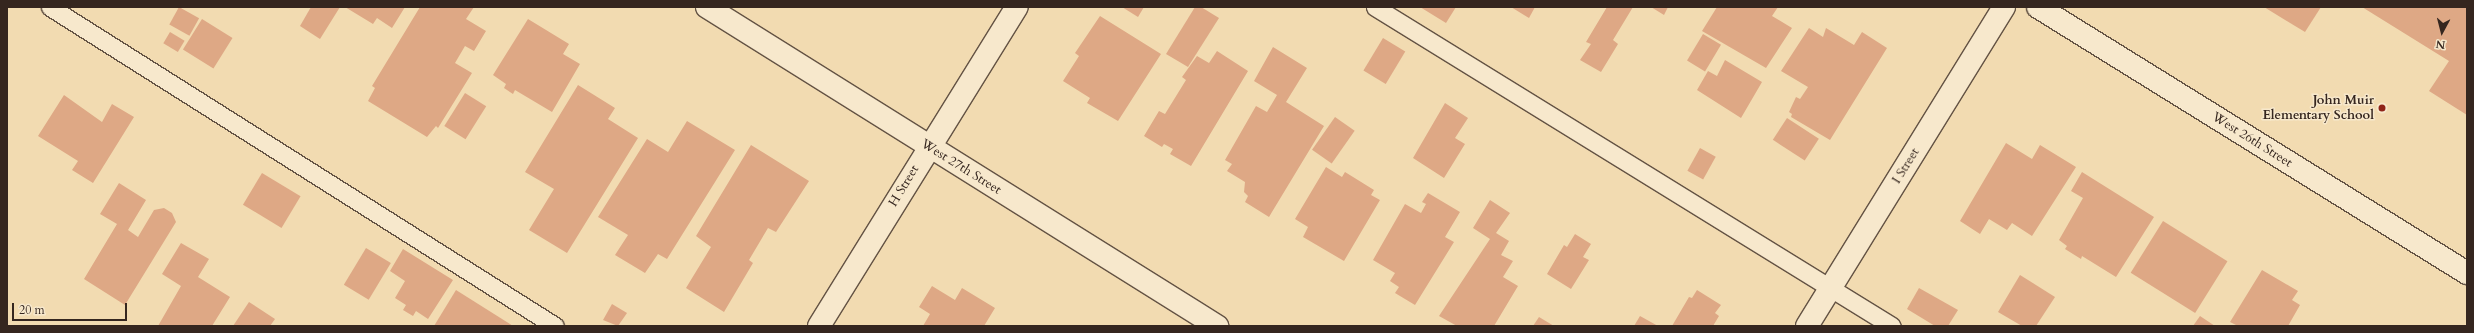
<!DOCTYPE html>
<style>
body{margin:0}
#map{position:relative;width:2474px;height:333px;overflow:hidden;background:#f2dbb1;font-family:Cardo,serif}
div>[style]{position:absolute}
.building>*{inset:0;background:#dea885;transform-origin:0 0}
.roads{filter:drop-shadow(1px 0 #645344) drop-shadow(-1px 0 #645344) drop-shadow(0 1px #645344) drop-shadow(0 -1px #645344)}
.lane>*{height:17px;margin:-8.5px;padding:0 8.5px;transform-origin:8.5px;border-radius:8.5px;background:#f7e8cc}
.street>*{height:22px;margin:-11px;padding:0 11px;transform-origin:11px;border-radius:11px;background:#f7e8cc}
.dots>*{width:11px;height:11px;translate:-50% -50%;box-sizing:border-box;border:2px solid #f7e8cc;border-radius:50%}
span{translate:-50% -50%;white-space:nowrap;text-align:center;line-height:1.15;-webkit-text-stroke:3px #f7e8cc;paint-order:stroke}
.poi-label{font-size:13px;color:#35261f;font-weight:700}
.right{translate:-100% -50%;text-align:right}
.street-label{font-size:13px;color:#35261f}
.frame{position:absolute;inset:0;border:8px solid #35261f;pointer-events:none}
.north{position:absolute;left:2422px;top:12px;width:40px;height:40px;-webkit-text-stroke:3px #f7e8cc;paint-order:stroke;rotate:187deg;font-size:11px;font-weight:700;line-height:16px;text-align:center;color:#35261f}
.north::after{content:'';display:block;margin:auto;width:14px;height:18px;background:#35261f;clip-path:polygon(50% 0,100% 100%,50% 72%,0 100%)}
.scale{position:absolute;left:12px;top:303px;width:115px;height:18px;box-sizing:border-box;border:2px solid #35261f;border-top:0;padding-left:5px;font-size:12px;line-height:14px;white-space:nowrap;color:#35261f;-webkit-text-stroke:3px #f7e8cc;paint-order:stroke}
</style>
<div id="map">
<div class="building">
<i style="left:179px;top:7px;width:23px;height:20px;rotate:29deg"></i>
<i style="clip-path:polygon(311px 7px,340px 7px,320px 39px,300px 26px)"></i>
<i style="clip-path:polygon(345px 7px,405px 7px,392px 28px,377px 18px,373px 24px)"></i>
<i style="clip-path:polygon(420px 7px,474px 7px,466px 19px,486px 31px,474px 51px,465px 46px,455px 63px,472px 73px,438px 128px,436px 126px,427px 137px,368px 101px,375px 88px,372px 86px)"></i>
<i style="clip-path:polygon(1122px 7px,1144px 7px,1138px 17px)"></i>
<i style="clip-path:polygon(1195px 7px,1201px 7px,1219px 18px,1188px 67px,1166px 54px)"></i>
<i style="clip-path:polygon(1420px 7px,1456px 7px,1446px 23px)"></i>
<i style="clip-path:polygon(1511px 7px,1535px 7px,1529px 18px)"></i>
<i style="clip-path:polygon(1607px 7px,1633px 7px,1613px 40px,1618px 44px,1601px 72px,1580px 60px,1591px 44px,1586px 42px)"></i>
<i style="clip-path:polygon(1651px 7px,1668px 7px,1664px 15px)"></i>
<i style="clip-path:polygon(1717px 7px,1778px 7px,1772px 16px,1792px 28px,1766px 68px,1702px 31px)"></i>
<i style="clip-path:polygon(2264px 7px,2321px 7px,2305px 32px)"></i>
<i style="clip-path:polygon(2362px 7px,2467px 7px,2467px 115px,2429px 91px,2449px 61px)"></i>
<i style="clip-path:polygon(1100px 16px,1161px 54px,1118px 121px,1087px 103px,1090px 98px,1063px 81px,1079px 56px,1075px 53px)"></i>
<i style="left:202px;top:19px;width:36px;height:36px;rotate:32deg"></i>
<i style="clip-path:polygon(528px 19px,569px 44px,563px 54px,580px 64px,552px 112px,515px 90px,513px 94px,504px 88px,506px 84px,493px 75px)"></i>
<i style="clip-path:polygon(1809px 28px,1823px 37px,1826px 28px,1854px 45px,1862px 32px,1887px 48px,1830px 140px,1791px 117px,1792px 114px,1789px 112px,1796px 97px,1800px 99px,1808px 87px,1781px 71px)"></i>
<i style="left:170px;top:32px;width:17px;height:13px;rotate:31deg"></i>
<i style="left:1703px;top:34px;width:21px;height:31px;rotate:31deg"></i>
<i style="left:1383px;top:38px;width:26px;height:38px;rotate:31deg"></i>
<i style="clip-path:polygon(1273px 47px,1307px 68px,1286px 102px,1324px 126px,1269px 217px,1245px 202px,1248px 196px,1244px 192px,1245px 182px,1227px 171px,1232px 164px,1225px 160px,1256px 106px,1267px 112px,1277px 95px,1254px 81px)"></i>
<i style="clip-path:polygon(1217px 51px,1248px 71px,1191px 166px,1170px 154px,1173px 149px,1164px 144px,1162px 147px,1144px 136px,1159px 111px,1165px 114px,1186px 80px,1182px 77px,1197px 56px,1209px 63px)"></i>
<i style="clip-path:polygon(1725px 60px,1762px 82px,1741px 118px,1697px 90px,1708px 71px,1717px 76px)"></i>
<i style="clip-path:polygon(578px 85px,615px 108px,608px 119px,638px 138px,567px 253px,529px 230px,554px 189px,525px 172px)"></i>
<i style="left:465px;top:93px;width:25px;height:39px;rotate:32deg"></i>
<i style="clip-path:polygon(64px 95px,102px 122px,112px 104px,134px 117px,93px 183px,72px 170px,78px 161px,38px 136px)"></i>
<i style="clip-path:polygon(1445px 103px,1468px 118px,1455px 138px,1465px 144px,1444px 178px,1413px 158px)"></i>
<i style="left:1335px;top:117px;width:24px;height:40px;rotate:35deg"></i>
<i style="left:1787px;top:118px;width:38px;height:26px;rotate:33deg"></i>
<i style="clip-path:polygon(687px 121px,735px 150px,667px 259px,658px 254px,645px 273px,615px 255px,628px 235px,598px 217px,647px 139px,668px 152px)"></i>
<i style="clip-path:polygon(2006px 143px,2032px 159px,2040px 145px,2076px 167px,2032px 236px,2012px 223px,2007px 230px,1989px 219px,1980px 234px,1960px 221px)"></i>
<i style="clip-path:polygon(751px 145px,809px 181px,776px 232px,768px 228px,749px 260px,753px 263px,724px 312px,686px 288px,711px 247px,696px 236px)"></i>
<i style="left:1700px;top:148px;width:18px;height:26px;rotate:29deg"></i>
<i style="clip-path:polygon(1326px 167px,1342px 177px,1345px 172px,1374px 190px,1371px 195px,1380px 200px,1344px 261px,1303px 237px,1308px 227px,1295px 219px)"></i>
<i style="clip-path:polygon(2082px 172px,2154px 217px,2116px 277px,2082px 256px,2081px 259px,2065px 249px,2067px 246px,2059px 240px,2083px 198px,2071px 191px)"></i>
<i style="left:262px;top:173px;width:45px;height:37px;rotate:31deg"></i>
<i style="clip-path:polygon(119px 183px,146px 200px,128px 230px,138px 237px,154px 210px,164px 208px,172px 213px,176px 222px,125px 305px,84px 279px,117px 224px,100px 214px)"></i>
<i style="clip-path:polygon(1428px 193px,1460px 212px,1445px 237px,1454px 242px,1415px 305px,1395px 293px,1399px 287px,1390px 281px,1395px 273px,1373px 260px,1405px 204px,1421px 213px,1426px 204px,1422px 202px)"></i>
<i style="clip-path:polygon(1490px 200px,1510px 213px,1496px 233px,1509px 241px,1501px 255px,1513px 261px,1503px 277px,1518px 286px,1494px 326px,1457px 326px,1439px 316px,1490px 239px,1473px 228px)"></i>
<i style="left:2163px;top:221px;width:76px;height:61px;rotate:32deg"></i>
<i style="clip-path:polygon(1575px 234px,1591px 244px,1583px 257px,1589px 260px,1571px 289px,1547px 274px,1564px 245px,1567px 247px)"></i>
<i style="clip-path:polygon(181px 243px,209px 259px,198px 277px,230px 297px,212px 326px,158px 326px,181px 286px,162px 274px)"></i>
<i style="left:366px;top:248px;width:29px;height:43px;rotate:31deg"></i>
<i style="clip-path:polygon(403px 249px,453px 280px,428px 319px,416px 311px,413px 316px,403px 310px,406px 305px,395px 298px,405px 281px,390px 271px)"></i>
<i style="clip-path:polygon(2262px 270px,2298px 291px,2292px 300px,2300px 305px,2288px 326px,2238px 326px,2230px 322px)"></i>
<i style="clip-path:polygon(2020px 275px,2055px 297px,2036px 326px,2022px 326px,1998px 312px)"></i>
<i style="clip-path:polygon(932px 286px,955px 300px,962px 288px,995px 308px,984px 326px,923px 326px,930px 314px,919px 307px)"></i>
<i style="clip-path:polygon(1919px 288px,1958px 310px,1948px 326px,1935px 326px,1907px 309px)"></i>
<i style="clip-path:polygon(456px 290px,513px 326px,434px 326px)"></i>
<i style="clip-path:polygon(1697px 290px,1721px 305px,1715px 313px,1719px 316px,1713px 326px,1672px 326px,1689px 297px,1692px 298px)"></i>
<i style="clip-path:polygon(249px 302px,275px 319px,270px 326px,233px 326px)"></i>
<i style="clip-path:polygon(612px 304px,627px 313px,618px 326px,603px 320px)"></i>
<i style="clip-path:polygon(1640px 316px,1658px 326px,1634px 326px)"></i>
<i style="clip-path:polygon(2200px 316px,2215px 326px,2193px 326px)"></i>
<i style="clip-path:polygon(1539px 317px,1554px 326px,1533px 326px)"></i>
</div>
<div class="roads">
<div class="lane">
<i style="left:50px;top:7px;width:597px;rotate:32.28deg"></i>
<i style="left:1375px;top:7px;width:607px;rotate:31.68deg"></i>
</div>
<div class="street">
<i style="left:707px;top:7px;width:602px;rotate:32.03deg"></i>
<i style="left:2038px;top:7px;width:505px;rotate:31.8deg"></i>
<i style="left:819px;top:326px;width:375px;rotate:-58.2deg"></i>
<i style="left:1807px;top:326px;width:375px;rotate:-58.3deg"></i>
</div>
</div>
<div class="dots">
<i style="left:2382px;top:108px;background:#8f2418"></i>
</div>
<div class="poi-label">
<span class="right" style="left:2374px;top:108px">John Muir<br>Elementary School</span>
</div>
<div class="street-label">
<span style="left:2252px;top:140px;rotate:32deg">West 26th Street</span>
<span style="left:1906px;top:166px;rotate:-58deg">I Street</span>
<span style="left:961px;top:167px;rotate:32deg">West 27th Street</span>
<span style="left:904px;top:186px;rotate:-59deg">H Street</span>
</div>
<div class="frame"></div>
<div class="north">N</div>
<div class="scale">20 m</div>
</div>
